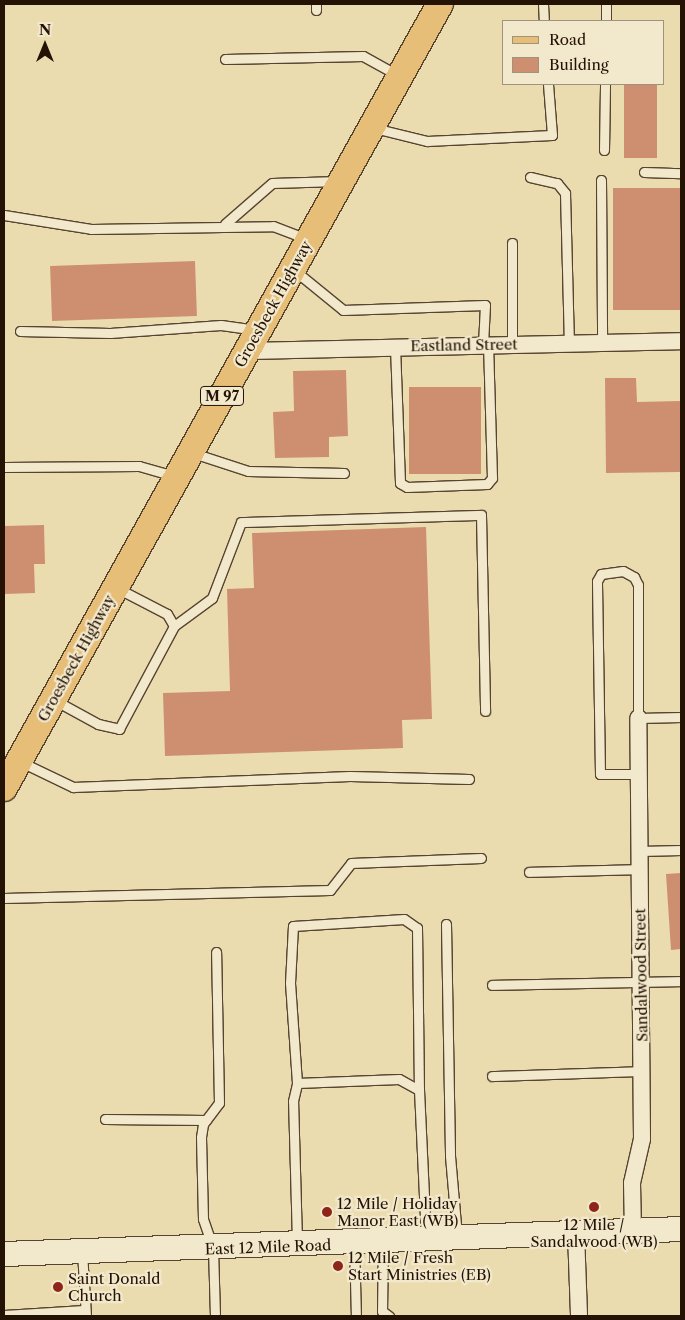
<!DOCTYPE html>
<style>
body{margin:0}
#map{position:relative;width:685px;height:1320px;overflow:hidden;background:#ebdcb0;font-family:"Libre Caslon Text",serif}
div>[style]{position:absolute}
.building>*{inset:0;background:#cd8f70;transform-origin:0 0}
.roads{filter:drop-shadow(1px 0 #564430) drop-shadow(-1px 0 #564430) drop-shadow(0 1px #564430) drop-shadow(0 -1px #564430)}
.service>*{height:9px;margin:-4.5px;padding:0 4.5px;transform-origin:4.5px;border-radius:4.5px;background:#f2e8cc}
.minor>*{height:16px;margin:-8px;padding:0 8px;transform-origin:8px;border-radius:8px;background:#f2e8cc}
.secondary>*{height:24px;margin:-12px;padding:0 12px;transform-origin:12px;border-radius:12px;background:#f2e8cc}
.primary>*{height:26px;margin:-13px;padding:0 13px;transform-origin:13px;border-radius:13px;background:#e6be78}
.dots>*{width:14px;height:14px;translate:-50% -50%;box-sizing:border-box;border:2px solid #f2e8cc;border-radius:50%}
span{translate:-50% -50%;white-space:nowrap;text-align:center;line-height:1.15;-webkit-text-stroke:4.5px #f2e8cc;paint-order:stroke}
.shield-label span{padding:1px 4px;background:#f2e8cc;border:1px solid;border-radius:4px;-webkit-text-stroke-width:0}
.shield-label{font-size:14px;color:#241205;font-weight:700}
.street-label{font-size:15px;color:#241205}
.poi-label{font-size:15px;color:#241205}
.left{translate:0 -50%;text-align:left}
.frame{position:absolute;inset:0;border:5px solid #241205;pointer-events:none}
.legend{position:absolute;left:502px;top:20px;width:162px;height:65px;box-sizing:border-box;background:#f2e8cc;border:1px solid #a0927c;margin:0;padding:6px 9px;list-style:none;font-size:15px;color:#241205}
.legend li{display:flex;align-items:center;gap:10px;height:25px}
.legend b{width:25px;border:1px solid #a0927c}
.north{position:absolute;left:20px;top:20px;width:50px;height:50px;-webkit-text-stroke:4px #f2e8cc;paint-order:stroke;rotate:0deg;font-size:14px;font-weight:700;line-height:20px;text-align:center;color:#241205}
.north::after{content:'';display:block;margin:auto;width:18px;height:22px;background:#241205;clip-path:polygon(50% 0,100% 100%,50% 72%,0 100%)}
</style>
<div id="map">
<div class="building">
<i style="left:624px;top:84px;width:33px;height:74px"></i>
<i style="left:681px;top:188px;width:122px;height:68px;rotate:90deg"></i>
<i style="left:195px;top:261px;width:55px;height:145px;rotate:88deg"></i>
<i style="clip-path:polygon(346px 370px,348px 436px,329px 437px,329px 457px,275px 458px,273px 412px,294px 411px,293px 371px)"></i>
<i style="clip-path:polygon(605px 378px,636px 378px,637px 402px,681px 401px,681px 472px,606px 473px)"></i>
<i style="left:409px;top:387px;width:72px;height:87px"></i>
<i style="clip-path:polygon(44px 525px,45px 564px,34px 564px,35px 593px,4px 594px,4px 526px)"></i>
<i style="clip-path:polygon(426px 527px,432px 719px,402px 720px,403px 748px,165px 756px,163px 693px,230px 691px,227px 589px,254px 588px,252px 533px)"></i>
<i style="clip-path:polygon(681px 873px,681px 949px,671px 950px,666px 874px)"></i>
</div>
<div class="roads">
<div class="service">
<i style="left:543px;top:4px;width:17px;rotate:87deg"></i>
<i style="left:316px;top:10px;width:6px;rotate:-90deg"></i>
<i style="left:606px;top:21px;width:17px;rotate:-90deg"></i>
<i style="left:225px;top:59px;width:138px;rotate:-1.2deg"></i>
<i style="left:363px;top:56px;width:39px;rotate:29deg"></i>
<i style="left:374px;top:128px;width:55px;rotate:13.8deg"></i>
<i style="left:427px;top:141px;width:125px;rotate:-2.7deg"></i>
<i style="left:552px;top:135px;width:51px;rotate:-94.5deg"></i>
<i style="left:604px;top:150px;width:66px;rotate:-89.1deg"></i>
<i style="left:644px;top:172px;width:37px;rotate:2deg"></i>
<i style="left:530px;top:177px;width:28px;rotate:13deg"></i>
<i style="left:557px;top:183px;width:13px;rotate:51deg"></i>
<i style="left:565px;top:193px;width:151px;rotate:88.5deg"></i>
<i style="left:601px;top:180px;width:163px;rotate:89.6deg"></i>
<i style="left:4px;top:215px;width:88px;rotate:9.1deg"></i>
<i style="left:91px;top:229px;width:182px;rotate:-0.9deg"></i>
<i style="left:273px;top:226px;width:36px;rotate:21deg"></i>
<i style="left:225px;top:224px;width:62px;rotate:-41.1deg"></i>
<i style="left:272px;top:183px;width:67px;rotate:-1.7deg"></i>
<i style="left:294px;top:270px;width:63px;rotate:39.2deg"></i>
<i style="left:343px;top:310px;width:142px;rotate:-2deg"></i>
<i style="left:485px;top:305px;width:40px;rotate:92.9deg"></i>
<i style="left:20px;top:331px;width:90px;rotate:1.3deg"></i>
<i style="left:110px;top:333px;width:111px;rotate:-4.1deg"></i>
<i style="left:221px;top:325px;width:34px;rotate:8deg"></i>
<i style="left:512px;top:344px;width:101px;rotate:-90deg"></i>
<i style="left:395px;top:346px;width:137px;rotate:87.9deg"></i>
<i style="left:400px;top:483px;width:8px;rotate:30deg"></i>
<i style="left:407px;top:487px;width:80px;rotate:-2.1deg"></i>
<i style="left:487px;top:484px;width:8px;rotate:-50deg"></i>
<i style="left:492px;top:478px;width:133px;rotate:-91.7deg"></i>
<i style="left:193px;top:453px;width:58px;rotate:18.1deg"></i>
<i style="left:248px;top:471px;width:96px;rotate:1.2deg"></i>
<i style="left:4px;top:467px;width:135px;rotate:-0.4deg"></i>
<i style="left:139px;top:466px;width:36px;rotate:16deg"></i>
<i style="left:174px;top:626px;width:47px;rotate:-36.4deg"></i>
<i style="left:212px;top:598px;width:81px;rotate:-69.1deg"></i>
<i style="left:241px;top:522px;width:240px;rotate:-1.7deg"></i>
<i style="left:481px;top:515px;width:196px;rotate:88.8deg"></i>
<i style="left:56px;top:701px;width:48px;rotate:28.7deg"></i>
<i style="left:98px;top:724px;width:22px;rotate:13deg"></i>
<i style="left:119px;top:729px;width:117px;rotate:-61.9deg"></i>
<i style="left:174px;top:626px;width:14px;rotate:-120deg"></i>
<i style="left:167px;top:614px;width:56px;rotate:-152.5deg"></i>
<i style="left:21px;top:762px;width:58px;rotate:25.7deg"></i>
<i style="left:73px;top:787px;width:277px;rotate:-2.3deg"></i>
<i style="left:350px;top:776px;width:119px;rotate:1.4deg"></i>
<i style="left:639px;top:774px;width:39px;rotate:180deg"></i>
<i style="left:600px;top:774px;width:193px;rotate:-90.9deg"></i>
<i style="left:597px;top:581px;width:8px;rotate:-60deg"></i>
<i style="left:601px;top:574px;width:22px;rotate:-8deg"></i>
<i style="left:623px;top:571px;width:13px;rotate:29deg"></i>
<i style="left:634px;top:577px;width:9px;rotate:63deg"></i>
<i style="left:638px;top:585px;width:133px;rotate:90deg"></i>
<i style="left:638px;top:718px;width:43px;rotate:-1.3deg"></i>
<i style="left:640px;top:851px;width:41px;rotate:-1.4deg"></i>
<i style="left:529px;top:872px;width:111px;rotate:-1.5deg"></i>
<i style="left:4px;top:898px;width:326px;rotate:-1.4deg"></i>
<i style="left:330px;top:890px;width:34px;rotate:-52deg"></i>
<i style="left:351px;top:863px;width:130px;rotate:-2.2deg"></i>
<i style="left:446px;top:924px;width:232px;rotate:89deg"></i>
<i style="left:450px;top:1156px;width:80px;rotate:85deg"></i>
<i style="left:492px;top:985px;width:189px;rotate:-1.2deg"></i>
<i style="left:492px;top:1076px;width:150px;rotate:-1.9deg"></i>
<i style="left:297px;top:1083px;width:100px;rotate:-94deg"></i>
<i style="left:290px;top:983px;width:57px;rotate:-87deg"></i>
<i style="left:293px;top:926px;width:111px;rotate:-3.6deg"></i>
<i style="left:404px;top:919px;width:16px;rotate:35deg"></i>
<i style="left:417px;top:928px;width:162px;rotate:89.3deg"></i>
<i style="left:105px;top:1119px;width:101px;rotate:0.6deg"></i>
<i style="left:383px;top:1241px;width:70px;rotate:90.8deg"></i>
<i style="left:382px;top:1311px;width:9px;rotate:36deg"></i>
<i style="left:297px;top:1242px;width:141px;rotate:-91.6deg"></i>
<i style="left:293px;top:1101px;width:18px;rotate:-77deg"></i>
<i style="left:297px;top:1083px;width:102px;rotate:-2.2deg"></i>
<i style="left:399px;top:1079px;width:23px;rotate:29deg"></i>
<i style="left:419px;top:1090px;width:147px;rotate:87.3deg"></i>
<i style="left:354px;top:1242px;width:74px;rotate:88.5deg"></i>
<i style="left:82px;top:1252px;width:64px;rotate:86.4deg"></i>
<i style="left:4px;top:1315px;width:80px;rotate:-3.6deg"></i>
<i style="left:215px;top:1316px;width:68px;rotate:-91.7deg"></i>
<i style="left:213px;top:1248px;width:31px;rotate:-109deg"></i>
<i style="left:203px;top:1219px;width:82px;rotate:-91.4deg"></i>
<i style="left:201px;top:1137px;width:13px;rotate:-81deg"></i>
<i style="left:203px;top:1124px;width:26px;rotate:-53deg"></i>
<i style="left:219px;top:1103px;width:151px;rotate:-91.1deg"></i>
</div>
<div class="minor">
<i style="left:247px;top:351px;width:434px;rotate:-1.3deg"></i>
<i style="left:633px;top:1231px;width:48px;rotate:-91.2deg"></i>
<i style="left:632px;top:1183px;width:45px;rotate:-77.2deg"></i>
<i style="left:642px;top:1139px;width:421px;rotate:-90.5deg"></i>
<i style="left:576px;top:1233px;width:83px;rotate:87.9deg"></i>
</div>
<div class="secondary">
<i style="left:4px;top:1254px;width:677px;rotate:-2.11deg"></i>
</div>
<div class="primary">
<i style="left:4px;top:788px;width:897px;rotate:-60.92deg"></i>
</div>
</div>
<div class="dots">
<i style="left:594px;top:1207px;background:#8f2418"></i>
<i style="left:327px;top:1212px;background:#8f2418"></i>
<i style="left:338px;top:1266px;background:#8f2418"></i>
<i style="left:58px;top:1287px;background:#8f2418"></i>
</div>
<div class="shield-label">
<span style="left:222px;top:396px">M 97</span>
</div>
<div class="street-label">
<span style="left:273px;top:304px;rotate:-61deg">Groesbeck Highway</span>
<span style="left:464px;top:345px;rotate:-1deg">Eastland Street</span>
<span style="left:76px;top:658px;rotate:-61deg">Groesbeck Highway</span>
<span style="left:641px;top:975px;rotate:-91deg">Sandalwood Street</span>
<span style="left:268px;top:1247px;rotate:-2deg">East 12 Mile Road</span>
</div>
<div class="poi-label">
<span class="left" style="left:337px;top:1212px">12 Mile / Holiday<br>Manor East (WB)</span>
<span style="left:594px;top:1233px">12 Mile /<br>Sandalwood (WB)</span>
<span class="left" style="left:348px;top:1266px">12 Mile / Fresh<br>Start Ministries (EB)</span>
<span class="left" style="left:68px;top:1287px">Saint Donald<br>Church</span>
</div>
<div class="frame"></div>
<ul class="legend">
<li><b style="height:6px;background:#e6be78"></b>Road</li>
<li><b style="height:14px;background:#cd8f70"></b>Building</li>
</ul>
<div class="north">N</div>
</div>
